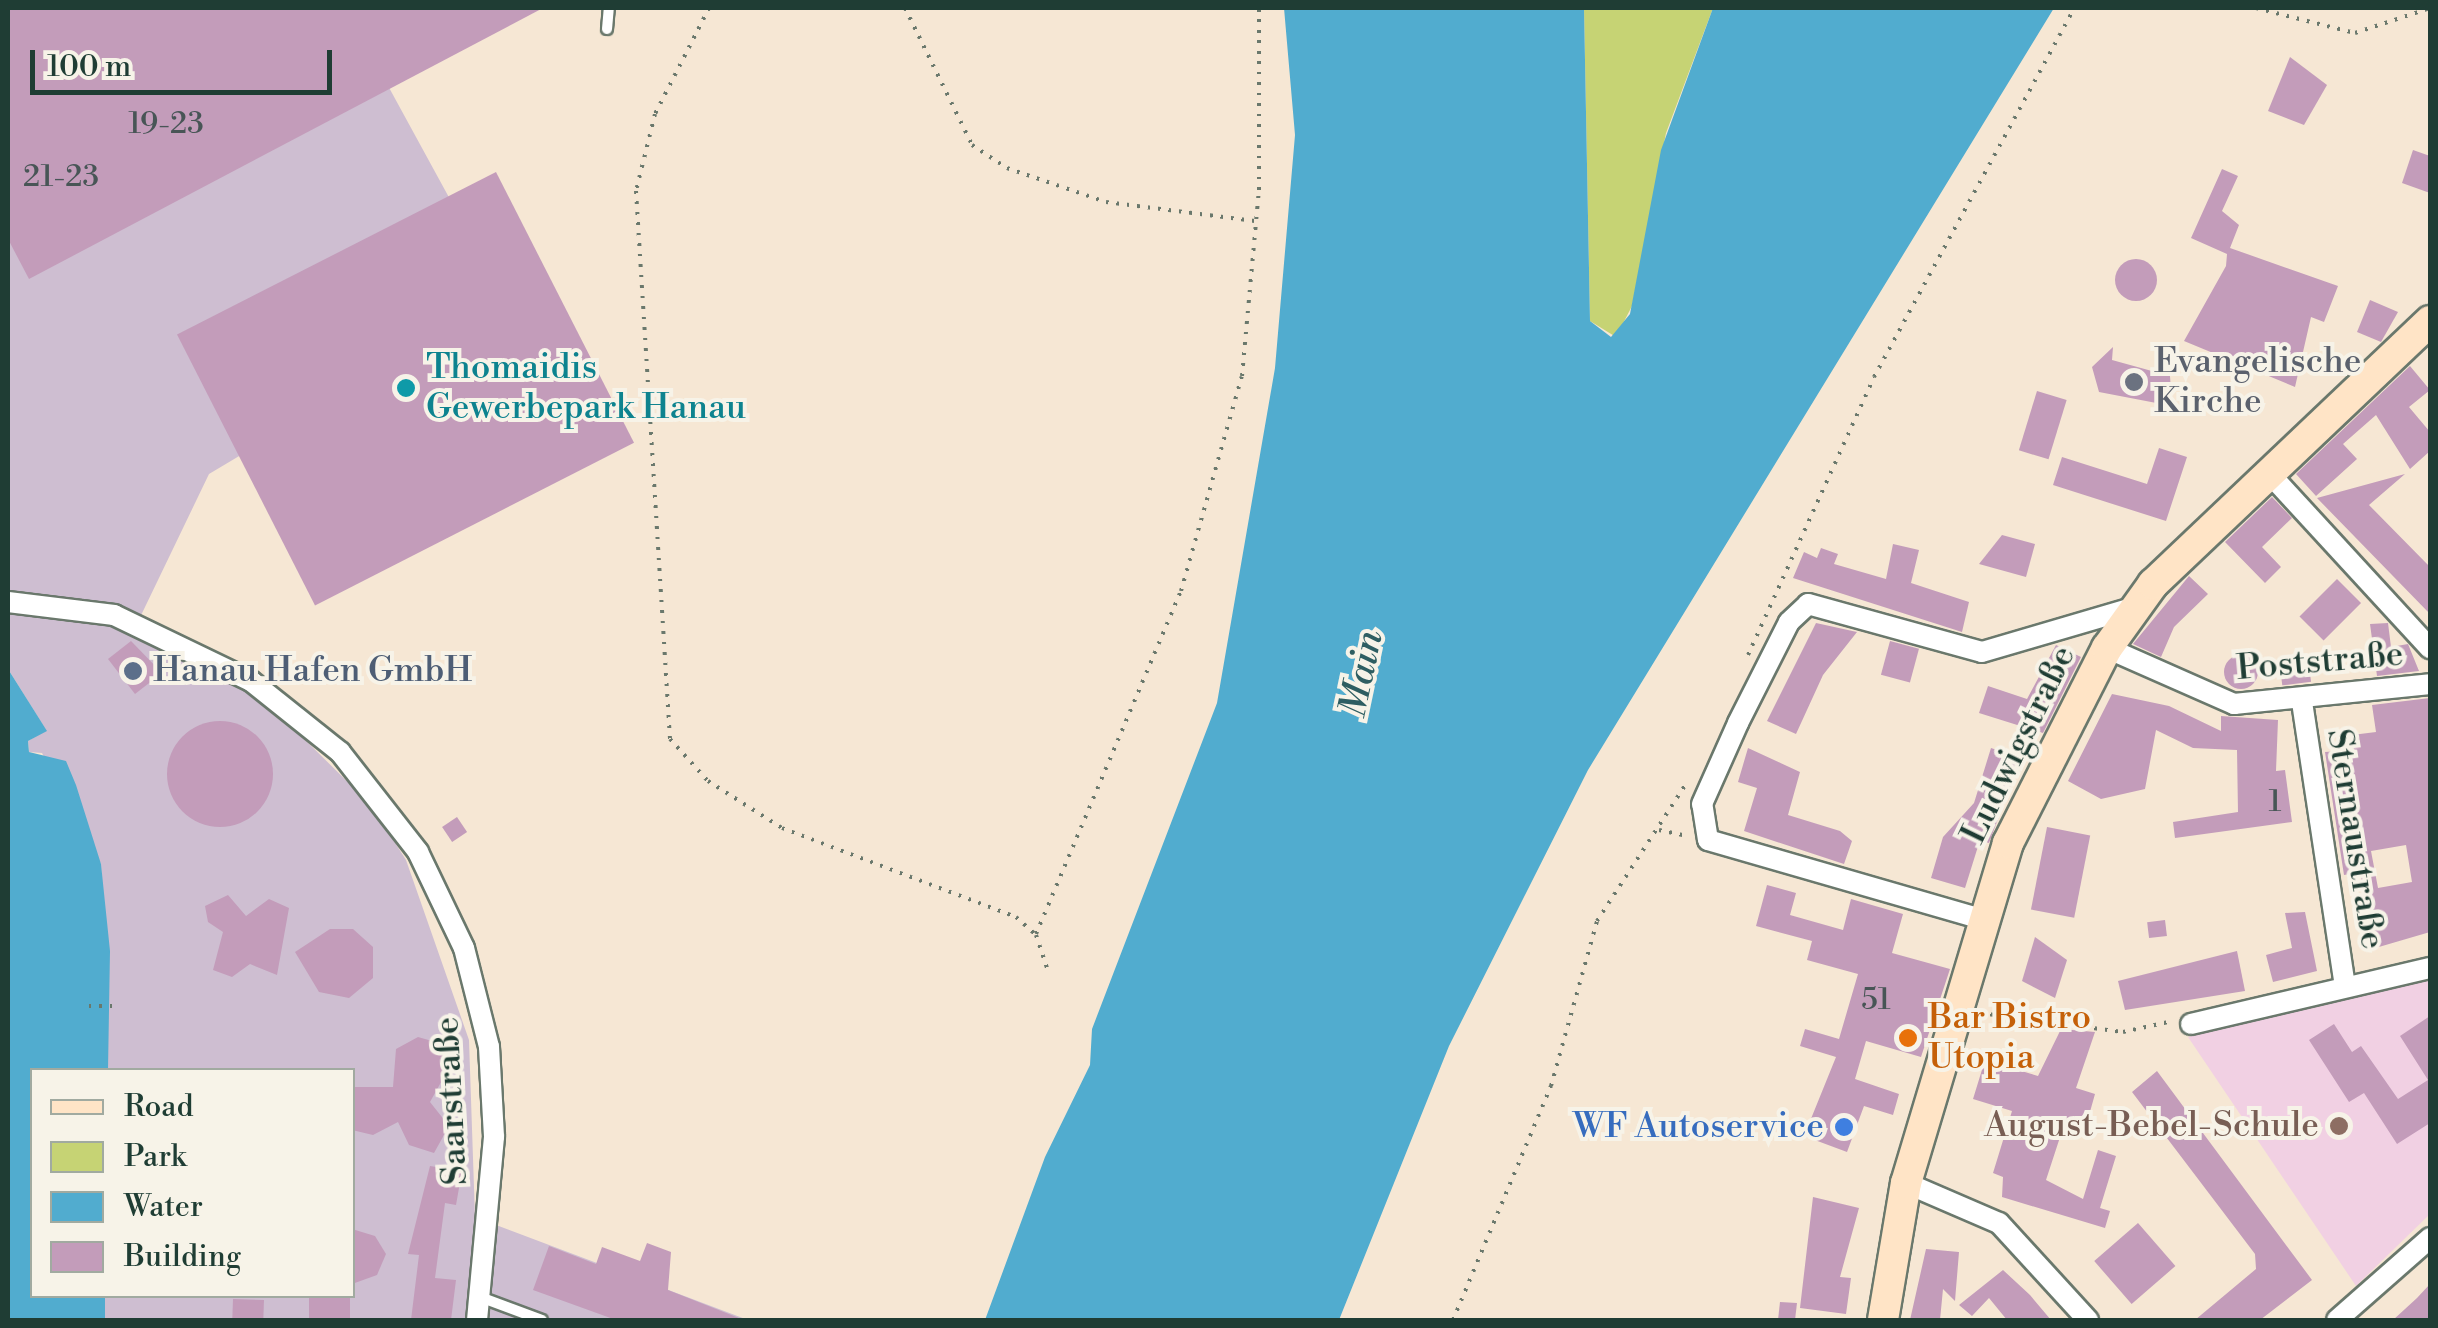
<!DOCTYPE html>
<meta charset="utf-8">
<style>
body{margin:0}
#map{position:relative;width:2438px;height:1328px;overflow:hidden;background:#f6e7d4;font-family:"Libre Bodoni",serif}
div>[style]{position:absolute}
.built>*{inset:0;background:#f1d0e3}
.industrial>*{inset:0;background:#cebed1}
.green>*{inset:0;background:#c6d374}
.water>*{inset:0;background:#51accf}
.building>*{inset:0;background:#c39cba;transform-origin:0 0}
.round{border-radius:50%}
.path>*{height:4px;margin-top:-2px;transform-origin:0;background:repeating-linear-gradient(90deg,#6a786c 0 2.5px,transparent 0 10.5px)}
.roads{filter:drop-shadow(2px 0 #6a786c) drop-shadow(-2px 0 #6a786c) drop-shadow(0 2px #6a786c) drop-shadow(0 -2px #6a786c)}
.lane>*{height:10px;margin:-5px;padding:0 5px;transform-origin:5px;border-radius:5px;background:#fff}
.street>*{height:20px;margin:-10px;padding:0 10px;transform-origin:10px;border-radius:10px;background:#fff}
.secondary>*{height:30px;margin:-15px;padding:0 15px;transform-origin:15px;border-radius:15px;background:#ffe4c6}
.dots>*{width:28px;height:28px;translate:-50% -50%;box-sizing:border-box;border:5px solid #f7f3e8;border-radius:50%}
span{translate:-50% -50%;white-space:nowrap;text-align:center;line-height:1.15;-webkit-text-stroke:8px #f7f3e8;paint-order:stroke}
.number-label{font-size:30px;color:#485556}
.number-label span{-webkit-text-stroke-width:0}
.worship-label{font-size:35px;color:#5b616d}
.left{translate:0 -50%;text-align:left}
.culture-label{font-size:35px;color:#0d838f}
.street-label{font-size:35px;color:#1f3d34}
.service-label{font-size:35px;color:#4e5e75}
.food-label{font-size:35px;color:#c56008}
.education-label{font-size:35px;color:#785e54}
.right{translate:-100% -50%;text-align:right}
.shop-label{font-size:35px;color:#366cbe}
.water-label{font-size:38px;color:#2e5e62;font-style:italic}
.frame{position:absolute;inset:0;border:10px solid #1f3d34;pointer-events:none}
.legend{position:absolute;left:30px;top:1068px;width:325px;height:230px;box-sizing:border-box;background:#f7f3e8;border:2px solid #a1aaa0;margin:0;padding:12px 18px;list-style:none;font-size:30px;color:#1f3d34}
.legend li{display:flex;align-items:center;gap:20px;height:50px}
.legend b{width:50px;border:2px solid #a1aaa0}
.scale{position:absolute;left:30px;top:50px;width:302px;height:45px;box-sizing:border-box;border:5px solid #1f3d34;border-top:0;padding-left:12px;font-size:30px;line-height:35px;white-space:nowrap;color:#1f3d34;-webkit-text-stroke:8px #f7f3e8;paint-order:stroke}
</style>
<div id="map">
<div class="built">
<i style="clip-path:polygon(2430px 977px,2430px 1214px,2356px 1286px,2188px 1037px)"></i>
</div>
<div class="industrial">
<i style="clip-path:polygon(8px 8px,397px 8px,357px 29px,487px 267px,477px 314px,209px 474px,133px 632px,240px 686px,286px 721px,371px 805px,406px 860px,469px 1040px,475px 1217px,748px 1320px,105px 1320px,105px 1296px,352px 1296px,352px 1070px,108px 1070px,101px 864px,42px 753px,29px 752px,28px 741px,46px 730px,8px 669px)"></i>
</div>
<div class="green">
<i style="clip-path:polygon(1584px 8px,1713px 8px,1666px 133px,1632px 306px,1616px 337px,1590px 321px)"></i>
</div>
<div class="water">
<i style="clip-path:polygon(1284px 8px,1584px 8px,1590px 321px,1611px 337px,1630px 314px,1661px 150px,1713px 8px,2054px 8px,1588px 770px,1449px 1046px,1339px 1320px,985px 1320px,1045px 1157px,1090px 1065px,1092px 1029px,1217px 703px,1275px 368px,1295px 135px)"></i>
<i style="clip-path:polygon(8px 669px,47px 731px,28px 741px,29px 752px,66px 761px,76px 785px,101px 864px,110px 951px,108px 1070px,32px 1070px,32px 1296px,105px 1296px,105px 1320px,8px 1320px)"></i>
</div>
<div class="building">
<i style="clip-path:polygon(8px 8px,543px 8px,29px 279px,8px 239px)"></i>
<i style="clip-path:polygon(2290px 57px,2327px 85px,2304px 125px,2268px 111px)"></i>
<i style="clip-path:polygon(2413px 150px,2430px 156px,2430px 193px,2402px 183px)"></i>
<i style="clip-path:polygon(2222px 169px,2238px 176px,2222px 211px,2239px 225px,2230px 248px,2338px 286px,2324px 322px,2311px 317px,2295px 387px,2184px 341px,2226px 266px,2227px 254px,2191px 238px)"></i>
<i style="left:496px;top:172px;width:304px;height:358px;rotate:63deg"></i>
<i class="round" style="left:2115px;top:259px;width:42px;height:42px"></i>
<i style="clip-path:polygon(2370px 300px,2398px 312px,2381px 342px,2357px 332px)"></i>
<i style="clip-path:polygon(2113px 347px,2112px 360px,2170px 376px,2172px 406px,2099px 392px,2092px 367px)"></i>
<i style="clip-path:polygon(2410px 366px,2430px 390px,2409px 407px,2430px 432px,2430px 451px,2410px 469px,2376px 415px,2343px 444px,2357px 459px,2316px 496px,2296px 474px)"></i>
<i style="left:2037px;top:391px;width:31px;height:62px;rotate:17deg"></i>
<i style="clip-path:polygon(2159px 448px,2187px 457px,2166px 521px,2053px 485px,2062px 457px,2147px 484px)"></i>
<i style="clip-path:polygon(2405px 474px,2369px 505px,2430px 567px,2430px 614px,2317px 498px)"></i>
<i style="clip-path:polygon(2272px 497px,2292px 518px,2262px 547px,2281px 567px,2265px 583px,2225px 542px)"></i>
<i style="clip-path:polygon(2002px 535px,2035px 544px,2026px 577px,1979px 564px)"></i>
<i style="clip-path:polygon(1893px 544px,1919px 550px,1911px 583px,1969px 602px,1962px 632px,1793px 578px,1804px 552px,1817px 558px,1821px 548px,1838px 554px,1834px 564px,1886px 579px)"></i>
<i style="clip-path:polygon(2189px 576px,2208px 594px,2174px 627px,2161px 657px,2133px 644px)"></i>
<i style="left:2337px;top:579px;width:34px;height:53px;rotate:45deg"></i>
<i style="clip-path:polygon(1816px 623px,1857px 632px,1823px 675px,1796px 734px,1767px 721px)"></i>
<i style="clip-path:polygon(2388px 623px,2391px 647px,2408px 644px,2419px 671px,2377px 676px,2370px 624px)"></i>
<i style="clip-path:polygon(131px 641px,162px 673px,135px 694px,108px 659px)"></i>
<i style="left:1890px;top:641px;width:30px;height:35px;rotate:15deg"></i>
<i style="clip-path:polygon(2056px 645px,2081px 657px,2043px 733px,1979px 713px,1988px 686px,2027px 699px)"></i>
<i class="round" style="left:2224px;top:655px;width:34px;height:34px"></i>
<i style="left:2308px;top:657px;width:25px;height:29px;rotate:83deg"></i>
<i style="clip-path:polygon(2112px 694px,2169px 706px,2221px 731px,2221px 716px,2278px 720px,2276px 771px,2285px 770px,2292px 822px,2175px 838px,2173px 822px,2238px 812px,2237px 750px,2193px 748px,2156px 730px,2145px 789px,2101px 799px,2068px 781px)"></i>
<i style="clip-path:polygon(evenodd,2430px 698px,2430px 932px,2372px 949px,2360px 872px,2344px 875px,2325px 752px,2354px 750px,2352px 735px,2376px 732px,2372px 705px,2430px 698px,2406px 845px,2412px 882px,2378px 888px,2371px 851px,2406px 845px)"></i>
<i class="round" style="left:167px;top:721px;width:106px;height:106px"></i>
<i style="clip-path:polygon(1748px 748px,1800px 772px,1788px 815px,1840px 831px,1852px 841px,1844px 864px,1744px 831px,1757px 788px,1738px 782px)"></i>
<i style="clip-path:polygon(1991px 748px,2021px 758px,1989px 843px,1980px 840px,1965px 888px,1931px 878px,1943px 837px,1974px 803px)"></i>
<i style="left:457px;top:817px;width:18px;height:18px;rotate:56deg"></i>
<i style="left:2047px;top:827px;width:44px;height:84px;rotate:11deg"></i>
<i style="clip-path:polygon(1767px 885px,1796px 893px,1790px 915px,1843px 930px,1851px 899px,1903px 914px,1892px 953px,1950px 969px,1921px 1057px,1866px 1041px,1855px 1079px,1899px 1094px,1893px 1115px,1864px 1106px,1847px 1152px,1804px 1136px,1836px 1057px,1800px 1046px,1805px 1029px,1839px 1039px,1858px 974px,1807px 960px,1812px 941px,1756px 926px)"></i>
<i style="clip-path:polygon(228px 895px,246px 916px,269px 899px,289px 908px,277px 975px,250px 964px,232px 977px,213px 970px,223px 932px,208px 922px,205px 906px)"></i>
<i style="clip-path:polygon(2305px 912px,2317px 971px,2273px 982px,2266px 955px,2292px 948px,2285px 913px)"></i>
<i style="left:2165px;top:920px;width:16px;height:18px;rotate:83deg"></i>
<i style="clip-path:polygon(330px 929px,353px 929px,373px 947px,373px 978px,349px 998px,319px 992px,295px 952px)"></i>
<i style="clip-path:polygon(2035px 937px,2067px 960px,2055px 998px,2022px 981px)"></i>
<i style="clip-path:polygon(2237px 951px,2245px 991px,2125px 1010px,2118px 981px)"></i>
<i style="clip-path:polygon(2430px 1016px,2430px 1123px,2397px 1144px,2364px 1093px,2349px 1102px,2309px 1040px,2334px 1024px,2352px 1052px,2361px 1046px,2398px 1099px,2428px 1080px,2400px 1036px)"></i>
<i style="clip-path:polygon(2061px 1029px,2095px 1032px,2076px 1088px,2095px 1094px,2084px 1133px,2063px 1128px,2046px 1180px,2083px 1199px,2098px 1150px,2116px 1156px,2100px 1208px,2110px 1211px,2105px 1228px,2002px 1197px,2003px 1177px,1993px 1173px,2012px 1111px,1973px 1099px,1985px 1060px,2038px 1076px)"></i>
<i style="clip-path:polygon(418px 1037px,439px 1043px,450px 1066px,430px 1102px,449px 1126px,434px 1153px,409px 1145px,398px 1122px,373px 1135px,352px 1130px,352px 1087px,393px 1087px,396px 1049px)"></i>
<i style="clip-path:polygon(2157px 1071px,2312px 1280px,2260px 1320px,2195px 1320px,2256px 1269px,2255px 1254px,2132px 1092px)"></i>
<i style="clip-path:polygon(430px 1166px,462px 1171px,456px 1205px,445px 1203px,435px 1278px,456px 1280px,451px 1320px,411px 1320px,419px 1255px,408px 1254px)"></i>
<i style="clip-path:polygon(1813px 1197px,1859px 1208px,1840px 1277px,1851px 1278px,1846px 1314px,1800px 1308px)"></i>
<i style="left:2138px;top:1223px;width:57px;height:58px;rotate:49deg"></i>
<i style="clip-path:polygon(352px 1229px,375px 1236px,386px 1254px,377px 1275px,352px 1284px)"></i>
<i style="clip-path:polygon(647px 1243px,671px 1252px,668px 1290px,744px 1320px,616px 1320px,533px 1290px,549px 1246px,596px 1264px,602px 1247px,640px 1261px)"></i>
<i style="clip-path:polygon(1926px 1249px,1959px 1252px,1955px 1301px,1943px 1289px,1940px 1320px,1910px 1320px)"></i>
<i style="clip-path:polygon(2003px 1270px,2030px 1295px,2051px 1320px,2007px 1320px,1989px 1298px,1972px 1316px,1959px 1305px)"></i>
<i style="clip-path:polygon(2430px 1284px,2430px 1320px,2393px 1320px,2417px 1298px)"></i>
<i style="left:309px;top:1296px;width:41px;height:22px"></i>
<i style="left:233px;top:1299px;width:31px;height:21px;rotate:2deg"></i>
<i style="clip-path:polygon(1780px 1302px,1797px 1303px,1795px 1320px,1778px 1320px)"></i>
</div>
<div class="path">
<i style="left:709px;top:8px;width:119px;rotate:117deg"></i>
<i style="left:655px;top:114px;width:79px;rotate:103.9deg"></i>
<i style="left:636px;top:191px;width:549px;rotate:86.45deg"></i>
<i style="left:670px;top:739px;width:57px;rotate:47.9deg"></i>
<i style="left:708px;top:781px;width:88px;rotate:32.4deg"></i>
<i style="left:782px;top:828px;width:250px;rotate:20.8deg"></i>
<i style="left:1016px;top:917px;width:27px;rotate:42deg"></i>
<i style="left:1036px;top:935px;width:41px;rotate:71.6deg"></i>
<i style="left:905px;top:8px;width:153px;rotate:63.9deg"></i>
<i style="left:972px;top:145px;width:42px;rotate:33.3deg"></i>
<i style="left:1007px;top:168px;width:105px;rotate:19deg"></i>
<i style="left:1106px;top:202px;width:150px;rotate:7.3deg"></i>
<i style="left:2256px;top:8px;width:102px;rotate:14.2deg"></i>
<i style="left:2355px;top:33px;width:79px;rotate:-18.4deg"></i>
<i style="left:1748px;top:655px;width:305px;rotate:-65.6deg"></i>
<i style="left:1874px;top:377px;width:420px;rotate:-61.5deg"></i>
<i style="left:1659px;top:830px;width:30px;rotate:12deg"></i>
<i style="left:1036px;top:934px;width:372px;rotate:-67.1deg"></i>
<i style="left:1181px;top:591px;width:223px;rotate:-74.2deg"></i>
<i style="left:1242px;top:376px;width:187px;rotate:-84.8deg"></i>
<i style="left:1259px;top:190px;width:182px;rotate:-90deg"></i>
<i style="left:89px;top:1006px;width:23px"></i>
<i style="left:1980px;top:1013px;width:144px;rotate:7.6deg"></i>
<i style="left:2123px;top:1032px;width:51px;rotate:-12.4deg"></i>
<i style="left:1453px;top:1320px;width:254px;rotate:-67.3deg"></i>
<i style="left:1551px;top:1086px;width:171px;rotate:-74.4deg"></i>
<i style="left:1597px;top:921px;width:167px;rotate:-57deg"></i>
</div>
<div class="roads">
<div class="lane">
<i style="left:607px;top:29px;width:21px;rotate:-85deg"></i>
<i style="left:480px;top:1297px;width:66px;rotate:20.4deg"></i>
</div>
<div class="street">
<i style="left:2267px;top:471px;width:241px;rotate:47.4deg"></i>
<i style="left:8px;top:602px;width:107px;rotate:7deg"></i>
<i style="left:114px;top:615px;width:152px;rotate:25.7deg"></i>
<i style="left:251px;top:681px;width:114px;rotate:38.6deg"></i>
<i style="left:340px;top:752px;width:127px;rotate:52deg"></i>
<i style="left:418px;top:852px;width:106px;rotate:64.4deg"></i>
<i style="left:464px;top:948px;width:102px;rotate:75.8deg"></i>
<i style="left:489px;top:1047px;width:90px;rotate:86.8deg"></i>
<i style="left:494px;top:1137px;width:184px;rotate:95.3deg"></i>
<i style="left:2107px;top:648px;width:139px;rotate:23.8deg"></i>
<i style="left:2234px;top:704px;width:197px;rotate:-5.8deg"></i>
<i style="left:2302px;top:702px;width:286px;rotate:81.4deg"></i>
<i style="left:1985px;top:920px;width:288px;rotate:-163.9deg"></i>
<i style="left:1708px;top:840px;width:36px;rotate:-99deg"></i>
<i style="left:1702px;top:804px;width:89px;rotate:-66deg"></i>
<i style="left:1738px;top:723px;width:113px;rotate:-63.2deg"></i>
<i style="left:1789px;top:622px;width:26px;rotate:-43deg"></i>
<i style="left:1808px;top:604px;width:180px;rotate:15.4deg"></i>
<i style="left:1982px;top:652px;width:156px;rotate:-16.3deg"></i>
<i style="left:2191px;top:1024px;width:245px;rotate:-13.2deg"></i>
<i style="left:1906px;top:1183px;width:101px;rotate:23.3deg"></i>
<i style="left:1999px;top:1223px;width:132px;rotate:47.5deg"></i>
<i style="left:2337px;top:1320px;width:124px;rotate:-41.4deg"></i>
</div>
<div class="secondary">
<i style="left:1883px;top:1320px;width:139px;rotate:-80.5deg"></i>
<i style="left:1906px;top:1183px;width:355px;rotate:-73.3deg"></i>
<i style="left:2008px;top:843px;width:219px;rotate:-63.1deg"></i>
<i style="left:2107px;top:648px;width:79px;rotate:-54.3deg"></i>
<i style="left:2153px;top:584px;width:382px;rotate:-43.5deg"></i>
</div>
</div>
<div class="dots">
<i style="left:2134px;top:382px;background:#6b7280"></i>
<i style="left:406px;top:388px;background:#0f9aa8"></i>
<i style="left:133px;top:671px;background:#5c6f8a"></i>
<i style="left:1908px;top:1038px;background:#e8710a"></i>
<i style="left:2339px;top:1126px;background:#8d6e63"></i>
<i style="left:1844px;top:1127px;background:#3f7fe0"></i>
</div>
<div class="number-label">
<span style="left:166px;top:124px">19-23</span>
<span style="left:61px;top:177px">21-23</span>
<span style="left:2275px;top:802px">1</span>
<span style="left:1876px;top:1000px">51</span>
</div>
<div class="worship-label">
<span class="left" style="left:2154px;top:382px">Evangelische<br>Kirche</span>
</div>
<div class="culture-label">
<span class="left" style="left:426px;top:388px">Thomaidis<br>Gewerbepark Hanau</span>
</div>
<div class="street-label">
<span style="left:2320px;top:662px;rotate:-5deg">Poststraße</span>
<span style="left:2019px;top:745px;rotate:-64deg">Ludwigstraße</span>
<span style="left:2355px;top:839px;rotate:81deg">Sternaustraße</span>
<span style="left:452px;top:1101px;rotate:-93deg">Saarstraße</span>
</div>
<div class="service-label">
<span class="left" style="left:153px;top:671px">Hanau Hafen GmbH</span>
</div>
<div class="food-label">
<span class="left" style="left:1928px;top:1038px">Bar Bistro<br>Utopia</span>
</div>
<div class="education-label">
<span class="right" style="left:2319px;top:1126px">August-Bebel-Schule</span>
</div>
<div class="shop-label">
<span class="right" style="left:1824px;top:1127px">WF Autoservice</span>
</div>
<div class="water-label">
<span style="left:1362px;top:674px;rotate:-78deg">Main</span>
</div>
<div class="frame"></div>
<ul class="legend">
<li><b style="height:12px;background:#ffe4c6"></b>Road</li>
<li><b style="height:28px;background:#c6d374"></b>Park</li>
<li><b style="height:28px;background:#51accf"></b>Water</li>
<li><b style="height:28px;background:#c39cba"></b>Building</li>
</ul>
<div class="scale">100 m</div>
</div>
